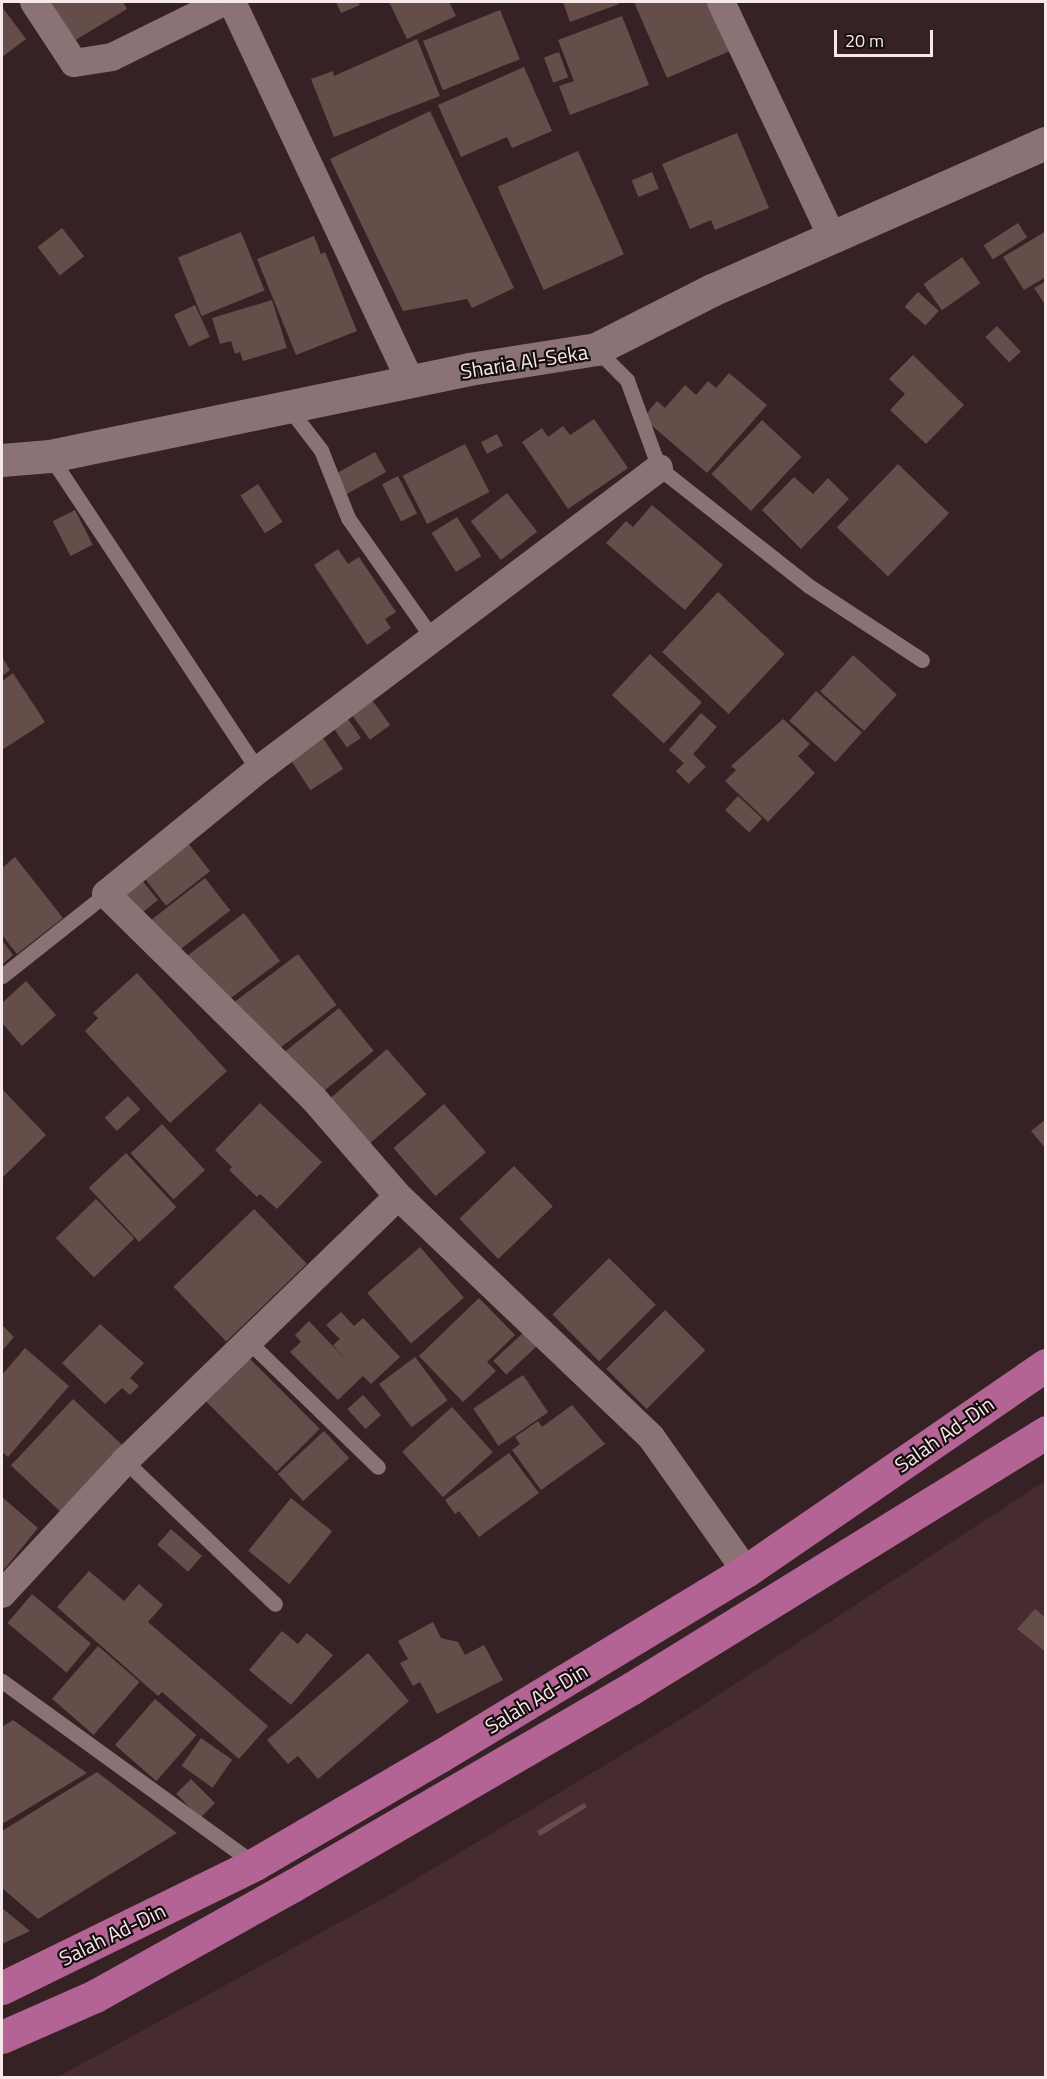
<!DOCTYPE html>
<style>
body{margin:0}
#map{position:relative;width:1047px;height:2079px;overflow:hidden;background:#362125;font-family:"Titillium Web",sans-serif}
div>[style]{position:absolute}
.built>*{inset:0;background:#462c31}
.building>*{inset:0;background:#654e4a;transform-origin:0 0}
.service>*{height:15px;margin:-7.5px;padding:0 7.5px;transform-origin:7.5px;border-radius:7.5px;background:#8a7275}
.minor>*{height:28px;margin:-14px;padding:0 14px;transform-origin:14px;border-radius:14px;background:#8a7275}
.tertiary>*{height:33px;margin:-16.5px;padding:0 16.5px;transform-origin:16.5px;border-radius:16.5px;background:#8a7275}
.trunk>*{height:33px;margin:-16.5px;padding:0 16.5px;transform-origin:16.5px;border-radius:16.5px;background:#b36494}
span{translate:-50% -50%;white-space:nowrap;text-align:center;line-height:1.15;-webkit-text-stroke:4.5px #170e0f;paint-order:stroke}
.street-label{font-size:21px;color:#f7e9eb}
.frame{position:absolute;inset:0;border:3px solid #f7e9eb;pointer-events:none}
.scale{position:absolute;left:834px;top:30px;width:99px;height:27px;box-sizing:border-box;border:3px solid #f7e9eb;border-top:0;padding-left:8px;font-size:18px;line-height:21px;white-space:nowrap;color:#f7e9eb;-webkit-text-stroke:4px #170e0f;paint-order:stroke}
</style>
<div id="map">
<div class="built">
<i style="clip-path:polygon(1045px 1481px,1045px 2077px,56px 2078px,386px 1897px,683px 1718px)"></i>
</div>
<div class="building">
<i style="clip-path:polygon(49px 2px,123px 2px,127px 9px,74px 41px)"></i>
<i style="clip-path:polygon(336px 2px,358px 2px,360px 5px,341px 13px)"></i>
<i style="clip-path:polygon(389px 2px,449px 2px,456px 16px,407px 39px)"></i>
<i style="clip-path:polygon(563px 2px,617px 2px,619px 4px,570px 22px)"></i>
<i style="clip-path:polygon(634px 2px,709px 2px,730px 51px,667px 78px)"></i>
<i style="clip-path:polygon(2px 7px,26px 39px,2px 57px)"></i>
<i style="left:500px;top:10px;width:53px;height:83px;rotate:68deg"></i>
<i style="clip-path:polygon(622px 16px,649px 85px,570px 115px,559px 86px,574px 81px,558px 40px)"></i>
<i style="clip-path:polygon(417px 39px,440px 96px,334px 137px,311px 79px,333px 71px,334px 76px)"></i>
<i style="left:559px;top:52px;width:27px;height:16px;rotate:70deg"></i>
<i style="clip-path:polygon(524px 67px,552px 131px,512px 148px,507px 137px,461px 157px,438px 105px)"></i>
<i style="clip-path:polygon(430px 111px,514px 288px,472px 308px,467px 299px,403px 311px,330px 159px)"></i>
<i style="clip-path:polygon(737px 133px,769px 208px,715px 230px,711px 220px,690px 229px,662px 164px)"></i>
<i style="left:578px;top:151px;width:113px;height:88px;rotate:66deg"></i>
<i style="left:652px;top:172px;width:18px;height:22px;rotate:68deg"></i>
<i style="left:1018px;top:223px;width:17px;height:41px;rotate:57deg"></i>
<i style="left:62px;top:228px;width:36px;height:31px;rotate:52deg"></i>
<i style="clip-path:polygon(1046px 231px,1046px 277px,1024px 290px,1003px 257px)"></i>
<i style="left:241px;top:232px;width:63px;height:68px;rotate:68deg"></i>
<i style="clip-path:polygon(314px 236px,321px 254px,325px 252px,357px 331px,296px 355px,257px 259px)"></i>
<i style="left:962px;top:257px;width:32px;height:47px;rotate:55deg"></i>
<i style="clip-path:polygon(1046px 281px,1046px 306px,1034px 288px)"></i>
<i style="left:918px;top:292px;width:28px;height:20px;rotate:42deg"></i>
<i style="clip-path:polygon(272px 300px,287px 348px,243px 361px,240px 352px,235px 354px,231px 341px,220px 344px,212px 318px)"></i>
<i style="left:195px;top:305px;width:35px;height:23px;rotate:65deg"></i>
<i style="left:997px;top:326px;width:35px;height:16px;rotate:47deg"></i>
<i style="clip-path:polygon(913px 355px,964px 405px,926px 444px,890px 410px,905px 394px,889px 379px)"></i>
<i style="clip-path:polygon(729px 373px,767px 405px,707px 473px,643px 418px,657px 401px,665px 408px,685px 385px,696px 395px,708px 381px,716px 388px)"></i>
<i style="clip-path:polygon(594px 419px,628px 468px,568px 509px,522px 442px,542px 428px,548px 437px,563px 426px,570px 435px)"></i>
<i style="left:762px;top:420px;width:54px;height:74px;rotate:43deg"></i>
<i style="left:497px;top:434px;width:13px;height:18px;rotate:63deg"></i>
<i style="left:465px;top:444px;width:54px;height:70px;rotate:63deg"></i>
<i style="left:375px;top:452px;width:23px;height:48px;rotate:61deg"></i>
<i style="left:898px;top:464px;width:71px;height:88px;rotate:44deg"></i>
<i style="left:398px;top:476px;width:42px;height:18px;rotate:63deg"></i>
<i style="clip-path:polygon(794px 477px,813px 494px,828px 478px,849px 499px,801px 549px,762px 510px)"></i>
<i style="left:258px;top:484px;width:45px;height:21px;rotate:57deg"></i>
<i style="left:507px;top:493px;width:49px;height:46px;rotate:52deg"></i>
<i style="clip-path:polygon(652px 505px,723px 565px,685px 610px,606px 543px,626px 521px,633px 527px)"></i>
<i style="left:75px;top:510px;width:39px;height:25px;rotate:63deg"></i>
<i style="left:457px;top:517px;width:46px;height:30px;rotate:58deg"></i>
<i style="clip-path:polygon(338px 549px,348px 564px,359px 557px,396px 612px,385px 619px,391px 628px,367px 645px,314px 565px)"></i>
<i style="left:718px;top:592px;width:91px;height:82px;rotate:43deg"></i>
<i style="left:650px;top:654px;width:71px;height:56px;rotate:43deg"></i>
<i style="left:853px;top:655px;width:59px;height:49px;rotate:42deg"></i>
<i style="clip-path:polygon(2px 657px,10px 670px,2px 676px)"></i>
<i style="clip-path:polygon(13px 673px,45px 722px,2px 750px,2px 681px)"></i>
<i style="left:816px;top:691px;width:62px;height:40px;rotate:42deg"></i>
<i style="left:372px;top:700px;width:31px;height:25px;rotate:54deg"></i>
<i style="left:701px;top:713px;width:21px;height:49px;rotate:41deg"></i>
<i style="left:348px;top:719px;width:23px;height:17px;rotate:56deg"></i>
<i style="clip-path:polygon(783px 719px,810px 744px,798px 756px,815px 773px,768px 822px,725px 781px,736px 770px,731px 766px)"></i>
<i style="left:323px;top:738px;width:37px;height:39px;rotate:57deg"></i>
<i style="left:693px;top:754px;width:18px;height:24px;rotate:45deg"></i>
<i style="left:738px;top:796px;width:33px;height:19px;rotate:43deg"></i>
<i style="left:188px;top:843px;width:36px;height:56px;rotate:52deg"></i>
<i style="clip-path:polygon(15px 857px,63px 918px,17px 954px,2px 935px,2px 868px)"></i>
<i style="left:205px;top:878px;width:41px;height:68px;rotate:52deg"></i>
<i style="left:141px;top:879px;width:27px;height:28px;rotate:51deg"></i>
<i style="left:244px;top:913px;width:60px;height:72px;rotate:53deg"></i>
<i style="clip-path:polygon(2px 940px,13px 955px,2px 965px)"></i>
<i style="left:298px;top:954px;width:64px;height:79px;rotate:53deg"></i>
<i style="clip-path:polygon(137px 973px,227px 1071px,170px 1123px,85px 1031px,98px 1018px,93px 1013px)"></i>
<i style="clip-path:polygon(26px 981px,56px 1015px,22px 1046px,2px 1023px,2px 1003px)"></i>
<i style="left:339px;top:1008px;width:55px;height:70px;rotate:51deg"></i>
<i style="left:387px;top:1049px;width:60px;height:75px;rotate:49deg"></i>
<i style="clip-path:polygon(3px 1090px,46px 1135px,2px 1178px,2px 1092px)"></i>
<i style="left:128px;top:1096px;width:18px;height:32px;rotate:47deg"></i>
<i style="clip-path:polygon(260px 1103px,322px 1162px,277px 1209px,260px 1194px,257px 1197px,229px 1170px,232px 1167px,215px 1150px)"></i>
<i style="left:444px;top:1104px;width:64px;height:67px;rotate:49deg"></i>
<i style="clip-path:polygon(1046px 1119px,1046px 1149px,1031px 1131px)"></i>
<i style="left:162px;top:1124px;width:63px;height:43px;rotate:47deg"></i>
<i style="left:126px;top:1153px;width:74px;height:51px;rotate:47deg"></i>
<i style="left:514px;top:1166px;width:56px;height:76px;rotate:46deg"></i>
<i style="left:96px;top:1199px;width:55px;height:56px;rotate:46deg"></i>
<i style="left:254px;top:1209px;width:76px;height:112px;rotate:46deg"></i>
<i style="left:420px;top:1247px;width:67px;height:70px;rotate:49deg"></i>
<i style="left:609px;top:1258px;width:66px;height:80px;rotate:45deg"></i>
<i style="clip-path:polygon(479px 1298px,515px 1335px,487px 1362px,496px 1371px,463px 1402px,419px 1356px)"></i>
<i style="left:665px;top:1310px;width:57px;height:83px;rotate:45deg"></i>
<i style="clip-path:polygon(341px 1312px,354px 1326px,363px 1318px,400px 1357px,371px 1384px,363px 1376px,338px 1400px,290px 1352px,301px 1342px,295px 1335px,309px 1321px,346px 1360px,333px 1345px,340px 1339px,326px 1325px)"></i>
<i style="clip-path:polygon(100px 1324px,144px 1363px,130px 1378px,139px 1386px,130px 1395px,122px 1388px,105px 1404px,62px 1363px)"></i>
<i style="clip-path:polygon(2px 1325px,14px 1337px,2px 1351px)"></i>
<i style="left:524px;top:1332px;width:19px;height:42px;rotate:47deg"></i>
<i style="clip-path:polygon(25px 1348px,69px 1386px,8px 1457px,2px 1452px,2px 1375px)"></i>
<i style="left:415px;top:1357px;width:54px;height:45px;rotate:53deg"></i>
<i style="left:249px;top:1358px;width:100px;height:61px;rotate:45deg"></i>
<i style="left:523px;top:1375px;width:45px;height:60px;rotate:56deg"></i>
<i style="left:363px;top:1395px;width:27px;height:21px;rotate:48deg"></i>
<i style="left:73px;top:1399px;width:67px;height:91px;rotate:43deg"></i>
<i style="clip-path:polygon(572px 1405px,605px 1444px,541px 1490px,512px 1450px,520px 1444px,515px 1437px,538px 1421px,542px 1427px)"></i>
<i style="left:452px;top:1407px;width:61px;height:67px;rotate:48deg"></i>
<i style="left:324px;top:1431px;width:37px;height:63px;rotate:47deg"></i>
<i style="clip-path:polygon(509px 1453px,539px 1493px,479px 1537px,459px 1511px,455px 1514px,445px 1500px)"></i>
<i style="clip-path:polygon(2px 1497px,38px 1528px,2px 1572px)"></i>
<i style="left:291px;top:1498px;width:53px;height:68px;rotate:39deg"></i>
<i style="left:171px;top:1529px;width:41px;height:21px;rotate:41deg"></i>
<i style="clip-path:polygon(89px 1571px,124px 1601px,139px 1584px,163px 1605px,148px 1622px,268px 1726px,239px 1759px,162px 1692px,158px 1696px,57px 1607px)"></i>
<i style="left:32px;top:1594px;width:77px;height:38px;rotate:40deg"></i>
<i style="clip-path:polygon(1035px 1609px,1046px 1618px,1046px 1652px,1017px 1629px)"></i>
<i style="clip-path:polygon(433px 1622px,441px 1638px,458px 1642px,465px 1655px,484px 1645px,503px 1680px,437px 1714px,420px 1682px,413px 1686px,400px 1663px,408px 1659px,398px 1641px)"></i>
<i style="clip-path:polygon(282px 1631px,298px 1644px,307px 1633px,333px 1655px,291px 1705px,249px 1670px)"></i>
<i style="left:98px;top:1646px;width:55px;height:70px;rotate:41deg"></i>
<i style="clip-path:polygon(368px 1653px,409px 1701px,318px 1779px,298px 1756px,288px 1764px,267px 1740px)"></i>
<i style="left:155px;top:1699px;width:55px;height:61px;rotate:41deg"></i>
<i style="clip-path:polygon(13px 1720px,87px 1773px,2px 1824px,2px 1727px)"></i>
<i style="left:201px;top:1738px;width:38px;height:34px;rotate:35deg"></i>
<i style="clip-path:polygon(97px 1772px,177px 1833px,38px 1919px,2px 1888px,2px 1831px)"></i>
<i style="left:191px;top:1779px;width:34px;height:21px;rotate:45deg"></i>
<i style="clip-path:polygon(584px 1803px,587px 1807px,540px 1836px,537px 1831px)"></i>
<i style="clip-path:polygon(2px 1908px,30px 1931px,2px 1944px)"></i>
</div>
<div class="service">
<i style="left:596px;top:349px;width:44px;rotate:45deg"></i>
<i style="left:627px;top:380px;width:94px;rotate:70deg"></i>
<i style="left:659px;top:468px;width:191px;rotate:38.2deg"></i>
<i style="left:809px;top:586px;width:135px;rotate:33.2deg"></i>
<i style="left:288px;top:407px;width:54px;rotate:52.5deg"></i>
<i style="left:321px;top:450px;width:73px;rotate:68.3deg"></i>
<i style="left:348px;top:518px;width:148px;rotate:54.9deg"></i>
<i style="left:50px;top:456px;width:377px;rotate:56.5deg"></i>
<i style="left:2px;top:976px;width:132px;rotate:-38.3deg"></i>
<i style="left:250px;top:1343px;width:178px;rotate:44.1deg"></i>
<i style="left:125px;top:1461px;width:207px;rotate:43.6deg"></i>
<i style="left:2px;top:1681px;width:312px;rotate:35.9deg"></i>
</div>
<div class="minor">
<i style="left:34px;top:2px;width:73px;rotate:56.7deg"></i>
<i style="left:74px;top:63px;width:38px;rotate:-9deg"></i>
<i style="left:112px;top:57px;width:125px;rotate:-26.2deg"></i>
<i style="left:232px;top:2px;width:419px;rotate:64.8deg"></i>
<i style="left:721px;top:2px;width:260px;rotate:64.7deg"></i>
<i style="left:659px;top:468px;width:502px;rotate:143.02deg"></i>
<i style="left:258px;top:770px;width:196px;rotate:140.8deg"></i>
<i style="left:106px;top:894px;width:292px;rotate:44.6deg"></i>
<i style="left:314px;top:1099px;width:128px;rotate:49.1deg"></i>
<i style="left:398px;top:1196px;width:349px;rotate:43.6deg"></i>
<i style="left:651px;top:1437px;width:164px;rotate:54.7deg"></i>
<i style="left:2px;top:1594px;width:181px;rotate:-47.2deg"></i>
<i style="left:125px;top:1461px;width:380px;rotate:-44.1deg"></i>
</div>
<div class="tertiary">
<i style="left:2px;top:460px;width:48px;rotate:-4.8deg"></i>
<i style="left:50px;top:456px;width:428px;rotate:-11.7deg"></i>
<i style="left:469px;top:369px;width:129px;rotate:-8.9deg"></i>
<i style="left:596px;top:349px;width:130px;rotate:-27deg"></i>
<i style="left:712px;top:290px;width:365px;rotate:-23.8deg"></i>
</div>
<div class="trunk">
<i style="left:2px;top:1988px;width:282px;rotate:-26.1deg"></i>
<i style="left:255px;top:1864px;width:214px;rotate:-30.3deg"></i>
<i style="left:440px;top:1756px;width:358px;rotate:-31.2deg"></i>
<i style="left:746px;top:1571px;width:364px;rotate:-34.5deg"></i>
<i style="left:2px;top:2037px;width:102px;rotate:-23.8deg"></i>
<i style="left:95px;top:1996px;width:226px;rotate:-29.2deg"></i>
<i style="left:292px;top:1886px;width:393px;rotate:-30.2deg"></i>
<i style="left:632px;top:1688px;width:487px;rotate:-31.7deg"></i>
</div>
<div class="street-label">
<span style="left:524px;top:361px;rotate:-9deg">Sharia Al-Seka</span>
<span style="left:944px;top:1434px;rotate:-35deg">Salah Ad-Din</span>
<span style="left:536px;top:1698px;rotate:-31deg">Salah Ad-Din</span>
<span style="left:112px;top:1934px;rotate:-26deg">Salah Ad-Din</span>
</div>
<div class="frame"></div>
<div class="scale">20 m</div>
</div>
